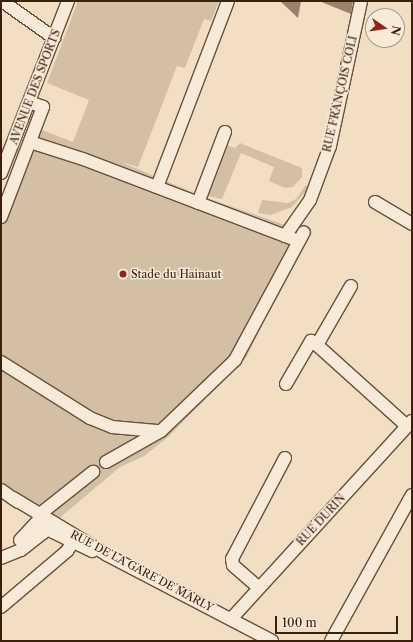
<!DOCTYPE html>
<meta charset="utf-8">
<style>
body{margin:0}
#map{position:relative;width:413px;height:642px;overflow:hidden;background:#f2dfc3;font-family:"Libre Caslon Text",serif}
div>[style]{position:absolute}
.green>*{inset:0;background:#d3bfa4}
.building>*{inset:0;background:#9a836c}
.roads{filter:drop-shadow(1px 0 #68503a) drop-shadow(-1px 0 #68503a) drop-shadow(0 1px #68503a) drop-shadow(0 -1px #68503a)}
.minor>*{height:12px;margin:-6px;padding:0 6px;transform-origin:6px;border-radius:6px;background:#f7ead8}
.dots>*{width:11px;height:11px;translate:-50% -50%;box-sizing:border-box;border:2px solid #f7ead8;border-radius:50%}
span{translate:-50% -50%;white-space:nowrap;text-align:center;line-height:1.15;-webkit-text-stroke:3px #f7ead8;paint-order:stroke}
.street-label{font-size:11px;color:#3a200d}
.poi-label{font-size:11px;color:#3a200d}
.left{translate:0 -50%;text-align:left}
.frame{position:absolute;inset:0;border:2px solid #3a200d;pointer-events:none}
.north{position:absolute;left:365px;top:8px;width:40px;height:40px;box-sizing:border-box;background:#f7ead8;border:1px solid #ab9987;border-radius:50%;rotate:103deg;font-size:11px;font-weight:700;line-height:16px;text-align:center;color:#3a200d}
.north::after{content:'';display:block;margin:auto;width:14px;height:18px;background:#8f2418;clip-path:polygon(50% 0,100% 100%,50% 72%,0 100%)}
.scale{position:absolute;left:275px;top:616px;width:123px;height:18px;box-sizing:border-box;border:2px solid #3a200d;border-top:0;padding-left:5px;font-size:12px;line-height:14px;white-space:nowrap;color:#3a200d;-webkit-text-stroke:3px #f7ead8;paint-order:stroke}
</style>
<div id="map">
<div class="green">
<i style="clip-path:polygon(78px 1px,219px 1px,211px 21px,204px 19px,185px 68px,177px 66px,138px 167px,121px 162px,201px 196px,308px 233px,246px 358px,167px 438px,144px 456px,120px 467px,57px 520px,1px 482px,1px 205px,32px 126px,73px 142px,89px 100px,47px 83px)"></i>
<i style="clip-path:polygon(240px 143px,302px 168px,302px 177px,293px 187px,285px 188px,269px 181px,274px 167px,241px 153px,222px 199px,203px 195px,223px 144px,235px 148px)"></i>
<i style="clip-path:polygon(306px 185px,309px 188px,292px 207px,271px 215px,258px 213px,262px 200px,288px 203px,296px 199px)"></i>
</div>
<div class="building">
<i style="clip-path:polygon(280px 1px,301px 1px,298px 18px)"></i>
<i style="clip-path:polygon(319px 1px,353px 1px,351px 14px)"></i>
</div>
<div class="roads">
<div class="minor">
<i style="left:2px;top:1px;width:64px;rotate:35.4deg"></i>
<i style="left:30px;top:142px;width:56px;rotate:17.8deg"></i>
<i style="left:83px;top:159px;width:231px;rotate:20.8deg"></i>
<i style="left:1px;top:173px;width:185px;rotate:-68.7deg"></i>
<i style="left:157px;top:187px;width:199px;rotate:-69.1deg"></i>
<i style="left:375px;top:202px;width:43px;rotate:30.7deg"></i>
<i style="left:198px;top:203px;width:76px;rotate:-69.2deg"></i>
<i style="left:1px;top:217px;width:118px;rotate:-69.1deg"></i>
<i style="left:43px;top:107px;width:15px;rotate:-160deg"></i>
<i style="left:285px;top:236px;width:44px;rotate:-55.2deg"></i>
<i style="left:310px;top:200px;width:58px;rotate:-69.7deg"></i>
<i style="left:330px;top:146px;width:148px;rotate:-77.9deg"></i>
<i style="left:317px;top:345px;width:121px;rotate:42deg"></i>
<i style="left:1px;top:362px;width:105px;rotate:32.2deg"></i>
<i style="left:90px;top:418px;width:24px;rotate:22deg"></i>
<i style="left:112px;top:427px;width:45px;rotate:5.1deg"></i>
<i style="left:286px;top:384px;width:50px;rotate:-59.8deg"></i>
<i style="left:311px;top:341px;width:7px;rotate:34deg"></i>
<i style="left:317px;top:345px;width:68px;rotate:-60deg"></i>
<i style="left:106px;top:462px;width:63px;rotate:-29.4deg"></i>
<i style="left:161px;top:431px;width:103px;rotate:-43.8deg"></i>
<i style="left:235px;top:360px;width:145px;rotate:-61.7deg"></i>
<i style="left:1px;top:490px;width:21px;rotate:35deg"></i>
<i style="left:13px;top:498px;width:110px;rotate:31.2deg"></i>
<i style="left:107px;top:555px;width:186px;rotate:27.5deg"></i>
<i style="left:40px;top:514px;width:68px;rotate:-38.4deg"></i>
<i style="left:51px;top:531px;width:46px;rotate:26deg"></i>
<i style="left:20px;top:540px;width:33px;rotate:-47deg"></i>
<i style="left:1px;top:558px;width:22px;rotate:-22deg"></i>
<i style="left:21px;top:550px;width:28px;rotate:-38deg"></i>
<i style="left:43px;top:533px;width:14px;rotate:-56deg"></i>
<i style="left:258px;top:587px;width:33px;rotate:-139deg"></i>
<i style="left:233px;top:565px;width:6px;rotate:-99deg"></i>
<i style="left:232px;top:559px;width:114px;rotate:-62.3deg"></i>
<i style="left:1px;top:607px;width:87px;rotate:-40.3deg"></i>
<i style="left:67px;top:551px;width:17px;rotate:-57deg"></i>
<i style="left:231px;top:619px;width:268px;rotate:-47.6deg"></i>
<i style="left:331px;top:641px;width:167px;rotate:-61deg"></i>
</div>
</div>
<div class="dots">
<i style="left:123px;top:274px;background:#8f2418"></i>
</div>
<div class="street-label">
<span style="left:35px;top:87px;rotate:-69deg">AVENUE DES SPORTS</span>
<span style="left:340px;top:94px;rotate:-77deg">RUE FRANÇOIS COLI</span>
<span style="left:321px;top:520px;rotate:-47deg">RUE DURIN</span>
<span style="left:142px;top:571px;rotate:28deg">RUE DE LA GARE DE MARLY</span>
</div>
<div class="poi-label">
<span class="left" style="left:131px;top:274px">Stade du Hainaut</span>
</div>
<div class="frame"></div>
<div class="north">N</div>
<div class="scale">100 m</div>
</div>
